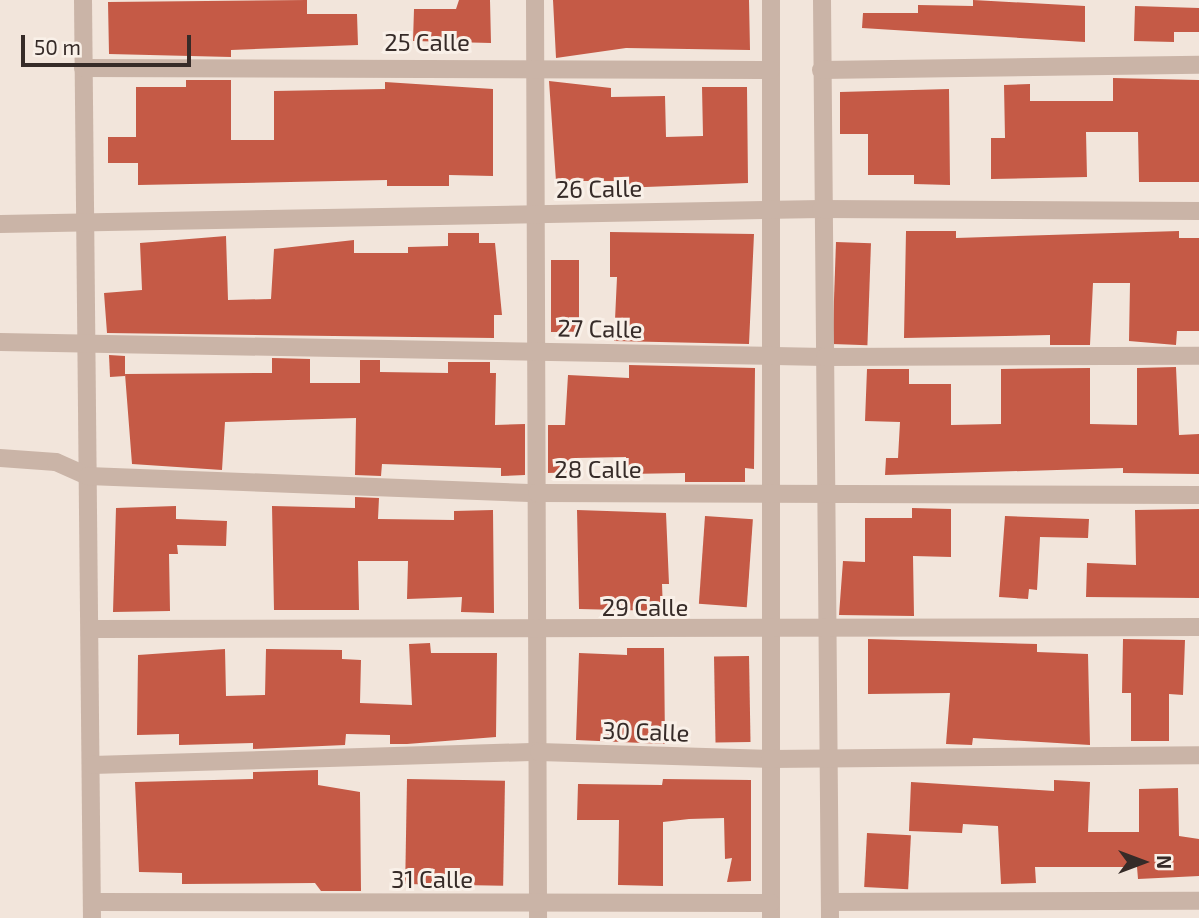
<!DOCTYPE html>
<style>
body{margin:0}
#map{position:relative;width:1199px;height:918px;overflow:hidden;background:#f2e5db;font-family:"Exo 2",sans-serif}
div>[style]{position:absolute}
.building>*{inset:0;background:#c55a46;transform-origin:0 0}
.minor>*{height:18px;margin:-9px;padding:0 9px;transform-origin:9px;border-radius:9px;background:#cab4a7}
span{translate:-50% -50%;white-space:nowrap;text-align:center;line-height:1.15;-webkit-text-stroke:6px #f9f0e8;paint-order:stroke}
.street-label{font-size:24px;color:#362b28}
.north{position:absolute;left:1108px;top:827px;width:70px;height:70px;-webkit-text-stroke:5px #f9f0e8;paint-order:stroke;rotate:90deg;font-size:19px;font-weight:700;line-height:28px;text-align:center;color:#362b28}
.north::after{content:'';display:block;margin:auto;width:24px;height:32px;background:#362b28;clip-path:polygon(50% 0,100% 100%,50% 72%,0 100%)}
.scale{position:absolute;left:21px;top:35px;width:170px;height:32px;box-sizing:border-box;border:4px solid #362b28;border-top:0;padding-left:9px;font-size:21px;line-height:24px;white-space:nowrap;color:#362b28;-webkit-text-stroke:5px #f9f0e8;paint-order:stroke}
</style>
<div id="map">
<div class="building">
<i style="clip-path:polygon(307px 0,307px 14px,357px 14px,358px 45px,231px 50px,231px 57px,109px 54px,108px 2px)"></i>
<i style="clip-path:polygon(459px 0,490px 0,491px 43px,413px 41px,414px 9px,456px 9px)"></i>
<i style="clip-path:polygon(553px 0,749px 0,750px 50px,626px 48px,556px 58px)"></i>
<i style="clip-path:polygon(973px 0,1085px 6px,1085px 42px,862px 28px,863px 13px,918px 13px,918px 5px,973px 6px)"></i>
<i style="clip-path:polygon(1135px 6px,1199px 8px,1199px 32px,1174px 32px,1174px 42px,1134px 41px)"></i>
<i style="clip-path:polygon(1113px 78px,1199px 80px,1199px 182px,1139px 182px,1138px 132px,1086px 132px,1087px 177px,991px 179px,991px 138px,1005px 138px,1004px 85px,1030px 84px,1030px 101px,1113px 101px)"></i>
<i style="clip-path:polygon(186px 80px,231px 80px,231px 140px,274px 140px,274px 91px,385px 89px,385px 82px,493px 89px,493px 176px,449px 175px,449px 186px,387px 186px,387px 180px,138px 185px,138px 163px,108px 163px,108px 137px,136px 137px,136px 87px,186px 87px)"></i>
<i style="clip-path:polygon(549px 81px,611px 88px,611px 97px,665px 96px,666px 137px,703px 136px,702px 87px,747px 87px,748px 183px,620px 188px,619px 181px,556px 181px)"></i>
<i style="clip-path:polygon(949px 89px,950px 185px,914px 184px,914px 175px,868px 175px,868px 134px,840px 134px,840px 92px)"></i>
<i style="clip-path:polygon(906px 231px,956px 231px,956px 238px,1179px 231px,1179px 238px,1199px 238px,1199px 331px,1177px 331px,1176px 345px,1129px 341px,1130px 283px,1093px 283px,1090px 345px,1050px 345px,1050px 335px,904px 338px)"></i>
<i style="clip-path:polygon(610px 232px,754px 234px,749px 344px,614px 341px,617px 277px,610px 277px)"></i>
<i style="clip-path:polygon(448px 233px,479px 233px,479px 243px,495px 243px,502px 315px,494px 315px,494px 338px,107px 333px,104px 293px,142px 290px,140px 243px,226px 236px,228px 300px,271px 299px,274px 249px,354px 240px,354px 253px,408px 253px,408px 247px,448px 246px)"></i>
<i style="left:836px;top:242px;width:35px;height:102px;rotate:2deg"></i>
<i style="left:551px;top:260px;width:28px;height:72px"></i>
<i style="clip-path:polygon(109px 355px,125px 356px,125px 376px,110px 377px)"></i>
<i style="clip-path:polygon(272px 358px,310px 359px,310px 383px,360px 383px,360px 360px,380px 360px,380px 372px,448px 373px,448px 362px,490px 362px,490px 373px,496px 373px,495px 425px,525px 424px,525px 475px,501px 476px,501px 468px,382px 464px,381px 476px,355px 475px,356px 418px,225px 422px,222px 470px,132px 464px,125px 374px,272px 373px)"></i>
<i style="clip-path:polygon(629px 365px,755px 368px,754px 469px,745px 468px,745px 482px,685px 482px,685px 473px,627px 474px,626px 457px,575px 458px,575px 472px,548px 473px,548px 425px,565px 425px,568px 375px,629px 378px)"></i>
<i style="clip-path:polygon(1176px 367px,1179px 435px,1199px 434px,1199px 474px,1123px 473px,1123px 468px,885px 475px,886px 458px,898px 458px,900px 422px,865px 421px,867px 369px,909px 369px,909px 384px,951px 384px,951px 425px,1001px 424px,1001px 369px,1090px 368px,1090px 424px,1137px 425px,1137px 368px)"></i>
<i style="clip-path:polygon(355px 497px,379px 498px,378px 519px,454px 520px,454px 511px,493px 510px,494px 613px,461px 612px,462px 597px,407px 599px,408px 561px,358px 561px,359px 610px,274px 610px,272px 506px,355px 508px)"></i>
<i style="clip-path:polygon(176px 506px,176px 519px,227px 521px,226px 546px,177px 545px,178px 554px,169px 554px,170px 611px,113px 612px,116px 508px)"></i>
<i style="clip-path:polygon(912px 508px,951px 509px,951px 557px,913px 556px,914px 616px,839px 615px,843px 561px,865px 562px,865px 518px,912px 518px)"></i>
<i style="clip-path:polygon(1199px 509px,1199px 598px,1086px 597px,1087px 563px,1136px 565px,1135px 510px)"></i>
<i style="clip-path:polygon(577px 510px,666px 513px,669px 584px,662px 584px,663px 611px,579px 609px)"></i>
<i style="left:705px;top:516px;width:48px;height:88px;rotate:4deg"></i>
<i style="clip-path:polygon(1005px 516px,1089px 519px,1088px 538px,1040px 537px,1037px 590px,1029px 589px,1028px 599px,999px 597px)"></i>
<i style="clip-path:polygon(868px 639px,1037px 644px,1037px 652px,1088px 654px,1090px 745px,973px 738px,972px 745px,946px 744px,950px 693px,868px 694px)"></i>
<i style="clip-path:polygon(1123px 639px,1185px 640px,1183px 695px,1169px 694px,1169px 741px,1131px 741px,1131px 693px,1122px 693px)"></i>
<i style="clip-path:polygon(430px 643px,431px 653px,497px 653px,496px 737px,407px 744px,390px 744px,390px 735px,346px 734px,345px 745px,253px 749px,253px 743px,179px 745px,179px 734px,137px 735px,138px 655px,225px 649px,226px 696px,265px 695px,266px 649px,342px 650px,342px 659px,361px 660px,360px 703px,412px 705px,409px 644px)"></i>
<i style="clip-path:polygon(627px 648px,664px 648px,665px 744px,576px 740px,579px 653px,627px 655px)"></i>
<i style="left:749px;top:656px;width:86px;height:35px;rotate:89deg"></i>
<i style="clip-path:polygon(318px 770px,318px 785px,360px 792px,361px 891px,321px 891px,315px 883px,182px 884px,182px 873px,139px 872px,135px 782px,253px 779px,253px 772px)"></i>
<i style="left:407px;top:779px;width:98px;height:105px;rotate:1deg"></i>
<i style="clip-path:polygon(663px 779px,751px 780px,751px 881px,727px 882px,732px 858px,725px 859px,724px 818px,689px 819px,663px 822px,663px 886px,618px 885px,619px 820px,577px 820px,578px 784px,662px 785px)"></i>
<i style="clip-path:polygon(1054px 780px,1090px 782px,1088px 832px,1139px 832px,1139px 789px,1178px 788px,1179px 836px,1199px 839px,1199px 876px,1138px 879px,1137px 867px,1035px 867px,1036px 883px,1001px 884px,998px 826px,963px 824px,962px 833px,909px 831px,911px 782px,1054px 791px)"></i>
<i style="left:867px;top:833px;width:44px;height:54px;rotate:3deg"></i>
</div>
<div class="minor">
<i style="left:83px;top:0;width:918px;rotate:89.44deg"></i>
<i style="left:535px;top:0;width:918px;rotate:89.81deg"></i>
<i style="left:771px;top:0;width:918px;rotate:90deg"></i>
<i style="left:822px;top:0;width:918px;rotate:89.5deg"></i>
<i style="left:83px;top:68px;width:688px;rotate:0.17deg"></i>
<i style="left:821px;top:70px;width:378px;rotate:-0.8deg"></i>
<i style="left:0;top:224px;width:821px;rotate:-1.05deg"></i>
<i style="left:821px;top:209px;width:378px;rotate:0.3deg"></i>
<i style="left:0;top:342px;width:825px;rotate:1.04deg"></i>
<i style="left:825px;top:357px;width:374px;rotate:-0.2deg"></i>
<i style="left:0;top:458px;width:56px;rotate:4.1deg"></i>
<i style="left:56px;top:462px;width:35px;rotate:24deg"></i>
<i style="left:88px;top:476px;width:449px;rotate:2.2deg"></i>
<i style="left:537px;top:493px;width:662px;rotate:0.17deg"></i>
<i style="left:92px;top:629px;width:1107px;rotate:-0.1deg"></i>
<i style="left:92px;top:765px;width:447px;rotate:-1.7deg"></i>
<i style="left:539px;top:752px;width:231px;rotate:1.7deg"></i>
<i style="left:770px;top:759px;width:429px;rotate:-0.5deg"></i>
<i style="left:92px;top:902px;width:679px;rotate:0.08deg"></i>
<i style="left:830px;top:902px;width:369px;rotate:-0.2deg"></i>
</div>
<div class="street-label">
<span style="left:427px;top:42px">25 Calle</span>
<span style="left:599px;top:188px;rotate:-1deg">26 Calle</span>
<span style="left:600px;top:328px;rotate:1deg">27 Calle</span>
<span style="left:598px;top:469px">28 Calle</span>
<span style="left:645px;top:607px">29 Calle</span>
<span style="left:646px;top:731px;rotate:2deg">30 Calle</span>
<span style="left:432px;top:879px">31 Calle</span>
</div>
<div class="north">N</div>
<div class="scale">50 m</div>
</div>
